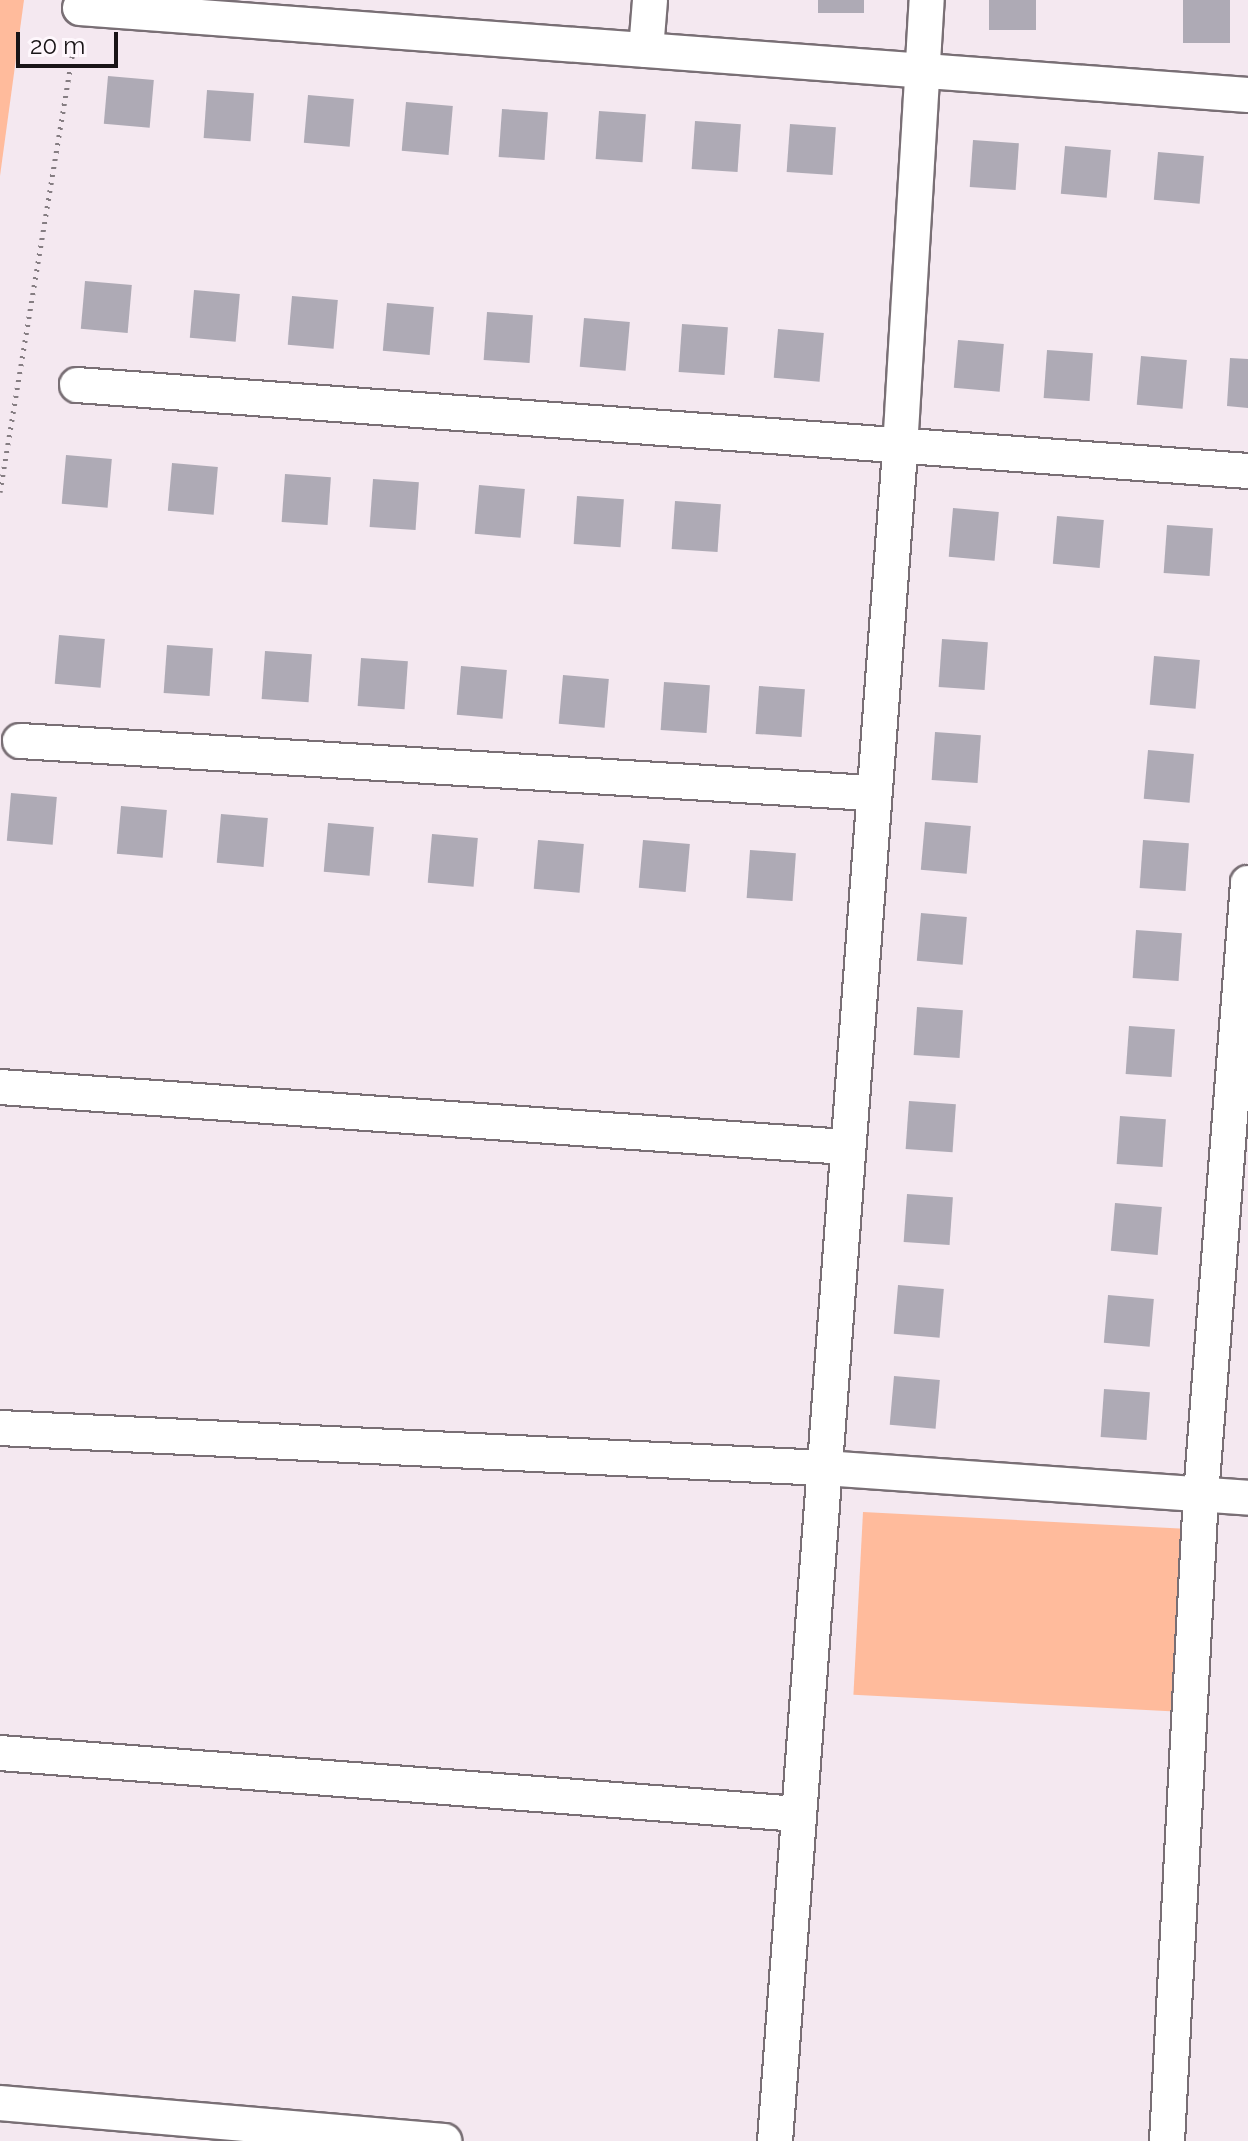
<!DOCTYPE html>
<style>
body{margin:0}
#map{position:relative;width:1248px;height:2141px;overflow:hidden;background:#f4e8f0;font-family:Raleway,sans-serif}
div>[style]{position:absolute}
.green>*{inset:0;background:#ffbb9c;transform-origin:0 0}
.building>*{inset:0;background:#aeaab5;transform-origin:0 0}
.path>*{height:5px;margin-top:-2.5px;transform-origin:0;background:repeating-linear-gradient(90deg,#857d82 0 2px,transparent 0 8px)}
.roads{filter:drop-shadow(2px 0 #796f75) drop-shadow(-2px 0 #796f75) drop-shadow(0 2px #796f75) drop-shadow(0 -2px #796f75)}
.street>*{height:34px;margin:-17px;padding:0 17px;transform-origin:17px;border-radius:17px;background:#fff}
span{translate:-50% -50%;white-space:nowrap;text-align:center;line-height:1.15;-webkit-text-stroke:6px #fef7fc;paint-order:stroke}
.scale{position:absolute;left:16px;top:32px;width:102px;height:36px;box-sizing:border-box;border:4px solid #181416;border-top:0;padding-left:10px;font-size:24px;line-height:28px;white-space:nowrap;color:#181416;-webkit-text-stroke:6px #fef7fc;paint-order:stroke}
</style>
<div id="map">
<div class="green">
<i style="clip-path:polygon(0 0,24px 0,0 176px)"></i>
<i style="left:863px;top:1512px;width:322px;height:183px;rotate:3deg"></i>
</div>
<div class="building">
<i style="left:818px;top:0;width:46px;height:13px"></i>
<i style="left:989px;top:0;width:47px;height:30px"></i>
<i style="left:1183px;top:0;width:47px;height:43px"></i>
<i style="left:108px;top:76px;width:46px;height:48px;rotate:5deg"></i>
<i style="left:207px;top:90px;width:47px;height:48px;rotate:4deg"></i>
<i style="left:308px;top:95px;width:46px;height:48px;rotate:5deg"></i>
<i style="left:406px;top:102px;width:47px;height:49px;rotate:5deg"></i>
<i style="left:502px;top:109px;width:46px;height:48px;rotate:4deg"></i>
<i style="left:599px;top:111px;width:47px;height:48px;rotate:4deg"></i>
<i style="left:695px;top:121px;width:46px;height:48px;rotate:4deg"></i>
<i style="left:790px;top:124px;width:46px;height:48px;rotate:4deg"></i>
<i style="left:973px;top:140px;width:46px;height:47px;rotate:4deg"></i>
<i style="left:1065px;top:146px;width:46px;height:48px;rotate:5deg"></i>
<i style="left:1158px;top:152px;width:46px;height:48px;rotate:5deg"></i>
<i style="left:85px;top:281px;width:47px;height:48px;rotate:5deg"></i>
<i style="left:194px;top:290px;width:46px;height:48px;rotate:5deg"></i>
<i style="left:292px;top:296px;width:46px;height:49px;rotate:5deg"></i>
<i style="left:387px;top:303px;width:47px;height:48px;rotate:5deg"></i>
<i style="left:487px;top:312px;width:46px;height:48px;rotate:4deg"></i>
<i style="left:584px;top:318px;width:46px;height:49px;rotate:5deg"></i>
<i style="left:682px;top:324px;width:46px;height:48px;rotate:4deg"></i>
<i style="left:778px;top:329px;width:46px;height:49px;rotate:5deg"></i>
<i style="left:958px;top:340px;width:46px;height:48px;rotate:5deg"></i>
<i style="left:1047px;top:350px;width:46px;height:48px;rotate:4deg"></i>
<i style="left:1141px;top:356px;width:46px;height:49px;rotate:5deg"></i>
<i style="clip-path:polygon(1230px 358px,1248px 359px,1248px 408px,1227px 406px)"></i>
<i style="left:66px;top:455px;width:46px;height:49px;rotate:5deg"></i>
<i style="left:172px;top:463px;width:46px;height:48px;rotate:5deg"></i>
<i style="left:285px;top:474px;width:46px;height:48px;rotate:4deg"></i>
<i style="left:373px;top:479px;width:46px;height:48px;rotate:4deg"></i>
<i style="left:479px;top:485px;width:46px;height:49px;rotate:5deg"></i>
<i style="left:577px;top:496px;width:47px;height:48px;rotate:4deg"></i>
<i style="left:675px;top:501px;width:46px;height:48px;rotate:4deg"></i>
<i style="left:953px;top:508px;width:46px;height:49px;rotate:5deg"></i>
<i style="left:1057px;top:516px;width:47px;height:48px;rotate:5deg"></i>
<i style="left:1167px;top:525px;width:46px;height:48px;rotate:4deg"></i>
<i style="left:59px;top:635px;width:46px;height:49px;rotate:5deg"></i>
<i style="left:942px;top:639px;width:46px;height:48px;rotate:4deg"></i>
<i style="left:167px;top:645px;width:46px;height:48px;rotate:4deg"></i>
<i style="left:265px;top:651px;width:47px;height:48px;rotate:4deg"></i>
<i style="left:1154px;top:656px;width:46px;height:49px;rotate:5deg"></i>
<i style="left:361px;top:658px;width:47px;height:48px;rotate:4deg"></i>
<i style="left:461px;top:666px;width:46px;height:49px;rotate:5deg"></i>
<i style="left:563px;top:675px;width:46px;height:49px;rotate:5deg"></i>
<i style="left:664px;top:682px;width:46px;height:48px;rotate:4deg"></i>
<i style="left:759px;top:686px;width:46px;height:48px;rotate:4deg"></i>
<i style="left:935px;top:732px;width:46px;height:48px;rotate:4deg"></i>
<i style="left:1148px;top:750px;width:46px;height:49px;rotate:5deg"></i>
<i style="left:11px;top:793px;width:46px;height:48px;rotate:5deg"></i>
<i style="left:121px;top:806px;width:46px;height:48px;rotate:5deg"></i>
<i style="left:221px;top:814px;width:47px;height:49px;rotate:5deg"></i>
<i style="left:925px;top:822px;width:46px;height:48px;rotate:5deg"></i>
<i style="left:328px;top:823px;width:46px;height:49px;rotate:5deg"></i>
<i style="left:432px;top:834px;width:46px;height:49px;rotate:5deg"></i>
<i style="left:538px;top:840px;width:46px;height:49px;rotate:5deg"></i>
<i style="left:643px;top:840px;width:47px;height:48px;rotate:5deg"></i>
<i style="left:1143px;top:840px;width:46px;height:48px;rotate:4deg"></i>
<i style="left:750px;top:850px;width:46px;height:48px;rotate:4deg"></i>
<i style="left:921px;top:913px;width:46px;height:48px;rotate:5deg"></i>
<i style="left:1136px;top:930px;width:46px;height:48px;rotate:4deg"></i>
<i style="left:917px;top:1007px;width:46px;height:48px;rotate:4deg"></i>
<i style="left:1129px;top:1026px;width:46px;height:48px;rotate:4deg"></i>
<i style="left:909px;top:1101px;width:47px;height:48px;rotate:4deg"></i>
<i style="left:1120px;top:1116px;width:46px;height:48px;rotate:4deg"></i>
<i style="left:907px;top:1194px;width:46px;height:48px;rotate:4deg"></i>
<i style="left:1115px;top:1203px;width:47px;height:48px;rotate:5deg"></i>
<i style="left:898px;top:1285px;width:46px;height:49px;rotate:5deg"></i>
<i style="left:1108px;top:1295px;width:46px;height:48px;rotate:5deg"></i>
<i style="left:894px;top:1376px;width:46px;height:49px;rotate:5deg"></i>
<i style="left:1104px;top:1389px;width:46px;height:48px;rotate:4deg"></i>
</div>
<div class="path">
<i style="left:0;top:492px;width:458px;rotate:-80.6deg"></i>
</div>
<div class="roads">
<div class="street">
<i style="left:80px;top:8px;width:1171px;rotate:4.26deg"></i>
<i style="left:646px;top:50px;width:50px;rotate:-85.4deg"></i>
<i style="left:77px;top:385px;width:1174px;rotate:4.2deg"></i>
<i style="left:20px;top:741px;width:853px;rotate:3.5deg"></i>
<i style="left:0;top:1087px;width:848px;rotate:4.06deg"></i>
<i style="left:0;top:1428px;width:824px;rotate:2.78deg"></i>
<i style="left:823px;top:1468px;width:426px;rotate:4deg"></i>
<i style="left:0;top:1753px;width:801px;rotate:4.37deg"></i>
<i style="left:0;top:2103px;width:446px;rotate:4.9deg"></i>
<i style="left:775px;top:2141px;width:1697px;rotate:-85.77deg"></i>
<i style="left:900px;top:449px;width:450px;rotate:-86.6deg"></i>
<i style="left:1167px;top:2141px;width:647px;rotate:-86.99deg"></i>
<i style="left:1201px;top:1495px;width:614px;rotate:-85.61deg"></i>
</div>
</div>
<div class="scale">20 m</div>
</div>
